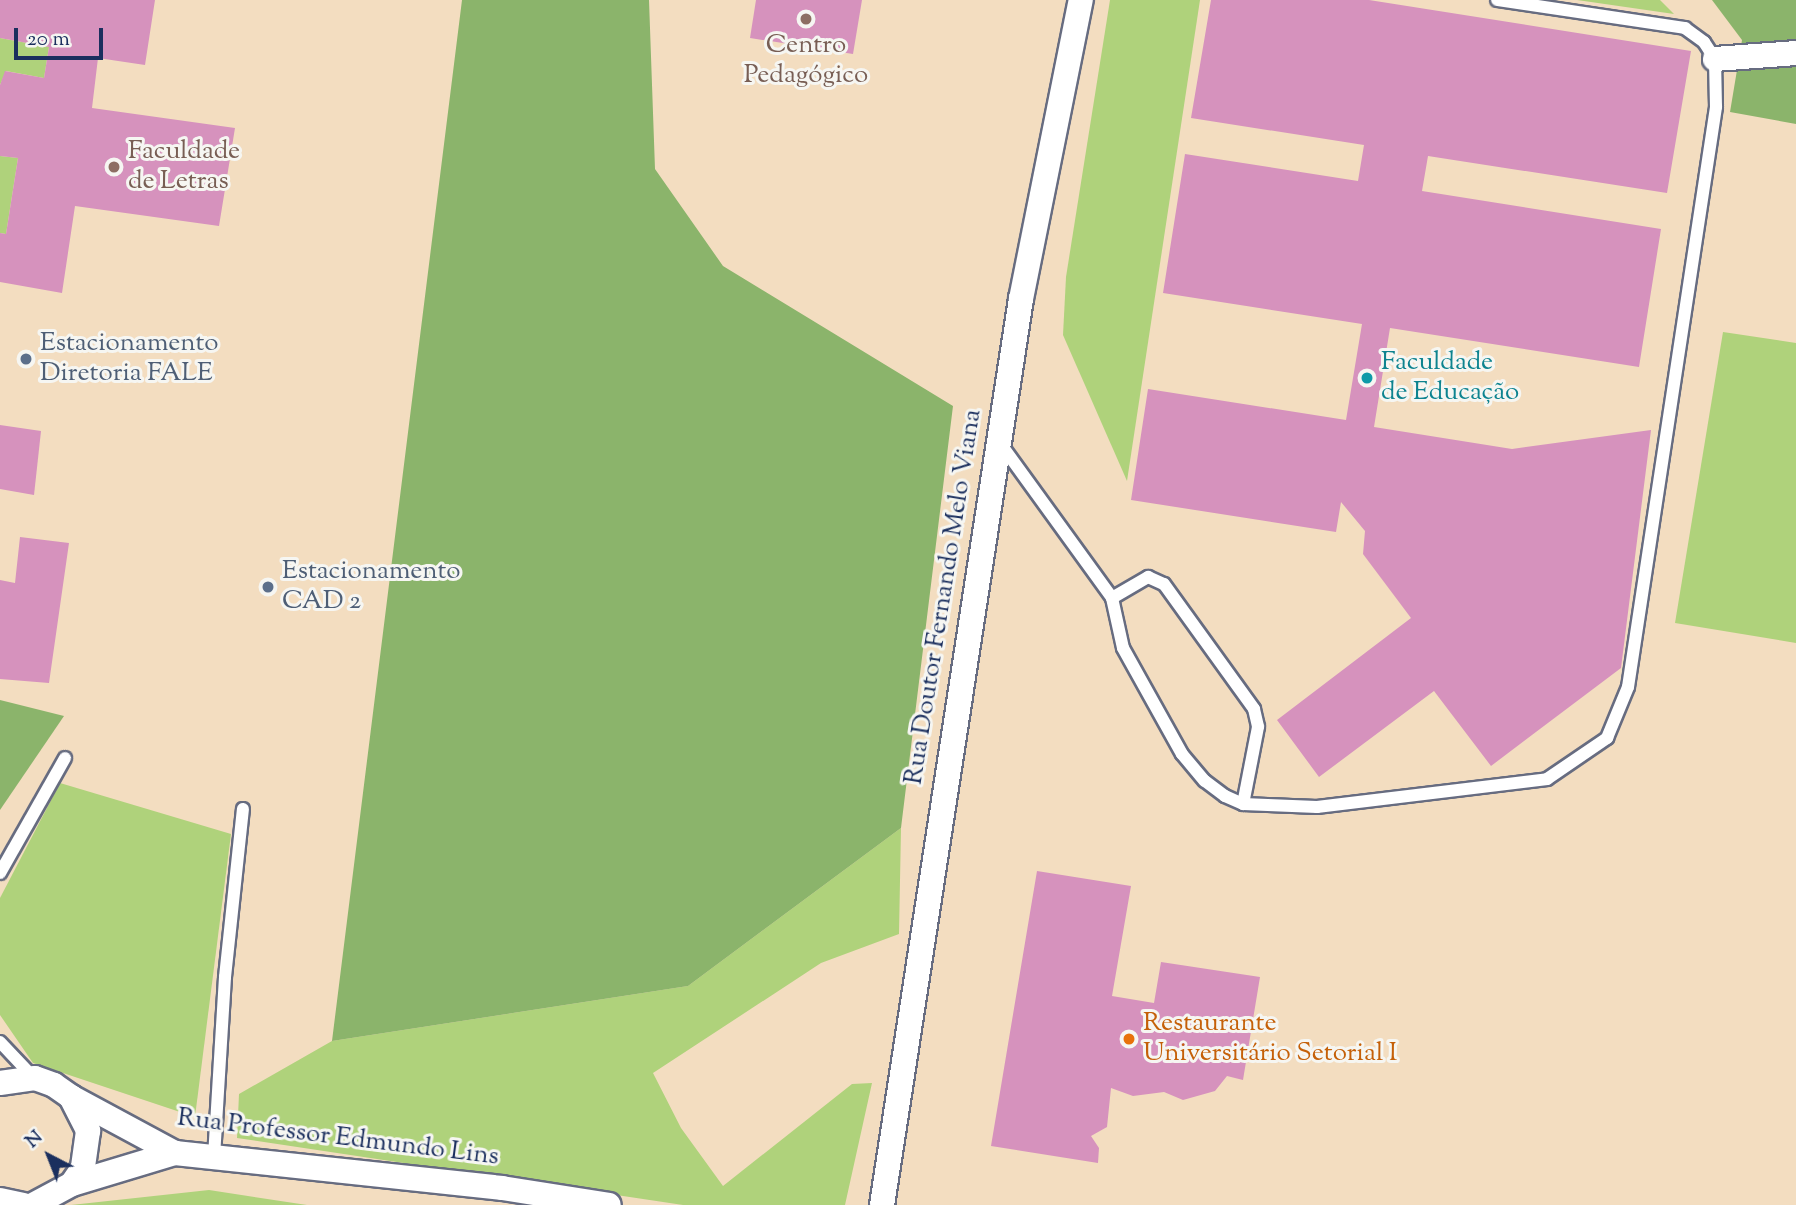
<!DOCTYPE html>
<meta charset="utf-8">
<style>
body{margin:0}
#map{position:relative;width:1796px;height:1205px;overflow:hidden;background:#f3ddc0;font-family:"Sorts Mill Goudy",serif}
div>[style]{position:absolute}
.green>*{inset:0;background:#afd27b}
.forest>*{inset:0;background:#8bb46b}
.building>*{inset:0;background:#d692bd}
.roads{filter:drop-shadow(2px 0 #676c80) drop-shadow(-2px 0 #676c80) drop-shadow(0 2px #676c80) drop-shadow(0 -2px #676c80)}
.service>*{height:12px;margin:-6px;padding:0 6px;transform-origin:6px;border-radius:6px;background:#fff}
.minor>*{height:24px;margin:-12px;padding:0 12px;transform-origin:12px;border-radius:12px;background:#fff}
.dots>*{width:19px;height:19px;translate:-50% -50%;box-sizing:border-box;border:4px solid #f6f6f2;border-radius:50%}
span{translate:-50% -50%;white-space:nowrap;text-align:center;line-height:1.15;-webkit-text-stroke:6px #f6f6f2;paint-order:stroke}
.education-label{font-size:26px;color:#785e54}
.left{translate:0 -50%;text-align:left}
.service-label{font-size:26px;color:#4e5e75}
.culture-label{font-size:26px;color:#0d838f}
.street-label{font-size:26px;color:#1b2f5e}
.food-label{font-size:26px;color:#c56008}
.north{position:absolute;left:14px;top:1121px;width:70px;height:70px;-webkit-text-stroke:5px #f6f6f2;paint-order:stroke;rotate:318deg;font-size:19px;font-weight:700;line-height:28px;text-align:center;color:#1b2f5e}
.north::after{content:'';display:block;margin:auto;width:24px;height:32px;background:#1b2f5e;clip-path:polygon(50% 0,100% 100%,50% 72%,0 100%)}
.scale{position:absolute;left:14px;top:28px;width:89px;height:32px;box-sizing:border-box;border:4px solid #1b2f5e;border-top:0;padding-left:9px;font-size:21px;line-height:24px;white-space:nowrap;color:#1b2f5e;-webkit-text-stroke:5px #f6f6f2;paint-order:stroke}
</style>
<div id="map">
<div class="green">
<i style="clip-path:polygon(1110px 0,1200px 0,1127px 481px,1063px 335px,1066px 277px)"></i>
<i style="clip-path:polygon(1577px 0,1660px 0,1674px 14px)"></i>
<i style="clip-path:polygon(0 38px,49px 47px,44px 78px,6px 71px,0 85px)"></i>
<i style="clip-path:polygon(0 156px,18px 158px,6px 234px,0 233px)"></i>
<i style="clip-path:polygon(1723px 332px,1796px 343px,1796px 643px,1675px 623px)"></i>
<i style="clip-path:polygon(60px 783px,231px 834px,195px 1117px,33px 1063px,0 1015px,0 898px)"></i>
<i style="clip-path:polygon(901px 828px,899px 934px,821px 963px,653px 1073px,681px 1128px,723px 1186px,852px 1084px,872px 1083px,845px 1205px,683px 1205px,237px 1138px,239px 1094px,332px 1041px,688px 986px)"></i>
<i style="clip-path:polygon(209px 1190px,307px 1205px,71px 1205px)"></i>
</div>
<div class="forest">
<i style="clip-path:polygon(462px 0,649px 0,655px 169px,723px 266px,953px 406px,901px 828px,688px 986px,332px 1041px)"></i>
<i style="clip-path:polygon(1712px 0,1796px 0,1796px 124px,1730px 112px,1742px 40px)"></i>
<i style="clip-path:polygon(0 700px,64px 716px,0 810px)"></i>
</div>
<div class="building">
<i style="clip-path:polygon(0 0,155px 0,145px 65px,98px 58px,92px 108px,235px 128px,219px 226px,75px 206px,62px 293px,0 282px,0 233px,6px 234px,18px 158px,0 156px,0 85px,5px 71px,44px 78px,49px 47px,0 38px)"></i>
<i style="clip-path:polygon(756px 0,862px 0,853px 54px,750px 38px)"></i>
<i style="clip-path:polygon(1211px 0,1369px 0,1691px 51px,1667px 193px,1428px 156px,1422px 191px,1661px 229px,1639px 367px,1390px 328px,1374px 427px,1512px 449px,1651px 430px,1621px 668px,1491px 766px,1434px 691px,1319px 777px,1277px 720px,1411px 618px,1363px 554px,1365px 531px,1341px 502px,1336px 532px,1131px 500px,1148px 389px,1346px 420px,1362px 324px,1163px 293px,1185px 154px,1358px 181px,1364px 145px,1191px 118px)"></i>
<i style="clip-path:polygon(0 425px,41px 431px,34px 495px,0 489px)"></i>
<i style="clip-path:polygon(20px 537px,69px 543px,49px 683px,0 679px,0 580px,15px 583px)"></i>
<i style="clip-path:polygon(1037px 871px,1131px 886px,1112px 996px,1154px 1003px,1161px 962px,1260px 977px,1243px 1080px,1227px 1076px,1215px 1091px,1183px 1100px,1164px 1092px,1133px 1096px,1111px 1088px,1107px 1127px,1091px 1136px,1099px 1148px,1098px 1163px,991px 1146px)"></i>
</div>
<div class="roads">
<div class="service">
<i style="left:1000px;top:443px;width:191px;rotate:54.1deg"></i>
<i style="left:1112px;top:598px;width:51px;rotate:77.6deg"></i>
<i style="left:1123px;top:648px;width:121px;rotate:60.9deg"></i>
<i style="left:1182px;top:754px;width:35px;rotate:50deg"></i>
<i style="left:1205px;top:781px;width:25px;rotate:37deg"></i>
<i style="left:1225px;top:796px;width:20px;rotate:24deg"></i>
<i style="left:1243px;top:804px;width:74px;rotate:2.3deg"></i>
<i style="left:1317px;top:807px;width:232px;rotate:-6.9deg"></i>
<i style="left:1547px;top:779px;width:73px;rotate:-34.3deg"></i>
<i style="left:1607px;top:738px;width:55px;rotate:-67.6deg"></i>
<i style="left:1628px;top:687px;width:587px;rotate:-81.37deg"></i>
<i style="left:1716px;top:107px;width:48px;rotate:-91.2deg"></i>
<i style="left:1715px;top:59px;width:20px;rotate:-123deg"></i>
<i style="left:1704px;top:42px;width:24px;rotate:-144deg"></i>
<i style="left:1685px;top:28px;width:190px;rotate:-171.5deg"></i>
<i style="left:1112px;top:598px;width:42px;rotate:-30.3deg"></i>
<i style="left:1148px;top:577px;width:17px;rotate:24deg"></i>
<i style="left:1164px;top:584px;width:154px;rotate:54.2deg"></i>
<i style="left:1254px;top:709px;width:18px;rotate:77deg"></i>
<i style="left:1258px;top:727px;width:78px;rotate:101deg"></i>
<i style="left:0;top:873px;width:132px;rotate:-60.5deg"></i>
<i style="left:0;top:1042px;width:50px;rotate:46.6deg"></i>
<i style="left:214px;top:1157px;width:180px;rotate:-86.5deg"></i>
<i style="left:225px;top:977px;width:169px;rotate:-83.9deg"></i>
</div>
<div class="minor">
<i style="left:1715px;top:59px;width:81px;rotate:-4.2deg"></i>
<i style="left:0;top:1083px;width:35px;rotate:-8deg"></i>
<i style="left:35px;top:1078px;width:20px;rotate:20deg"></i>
<i style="left:54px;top:1085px;width:21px;rotate:35deg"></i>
<i style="left:71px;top:1097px;width:38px;rotate:63deg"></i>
<i style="left:88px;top:1131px;width:37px;rotate:98deg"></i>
<i style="left:83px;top:1168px;width:19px;rotate:125deg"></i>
<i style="left:72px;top:1184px;width:44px;rotate:151.7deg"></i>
<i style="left:71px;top:1097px;width:118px;rotate:28.3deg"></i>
<i style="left:175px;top:1153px;width:329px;rotate:6.1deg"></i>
<i style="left:502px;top:1188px;width:108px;rotate:9deg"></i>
<i style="left:72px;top:1184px;width:108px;rotate:-16.8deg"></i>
<i style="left:0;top:1200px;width:24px;rotate:12deg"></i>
<i style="left:882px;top:1205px;width:917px;rotate:-81.28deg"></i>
<i style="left:1021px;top:299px;width:305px;rotate:-78.7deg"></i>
</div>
</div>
<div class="dots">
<i style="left:806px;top:19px;background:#8d6e63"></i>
<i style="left:114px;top:167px;background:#8d6e63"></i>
<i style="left:26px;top:359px;background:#5c6f8a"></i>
<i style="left:1367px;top:378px;background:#0f9aa8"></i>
<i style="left:268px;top:587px;background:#5c6f8a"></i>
<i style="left:1129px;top:1039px;background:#e8710a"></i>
</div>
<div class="education-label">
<span style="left:806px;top:61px">Centro<br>Pedagógico</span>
<span class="left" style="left:128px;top:167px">Faculdade<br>de Letras</span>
</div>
<div class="service-label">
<span class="left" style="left:40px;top:359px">Estacionamento<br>Diretoria FALE</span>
<span class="left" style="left:282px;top:587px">Estacionamento<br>CAD 2</span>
</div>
<div class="culture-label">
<span class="left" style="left:1381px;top:378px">Faculdade<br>de Educação</span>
</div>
<div class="street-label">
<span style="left:944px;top:597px;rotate:-81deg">Rua Doutor Fernando Melo Viana</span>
<span style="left:338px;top:1138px;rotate:7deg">Rua Professor Edmundo Lins</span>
</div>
<div class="food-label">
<span class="left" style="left:1143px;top:1039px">Restaurante<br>Universitário Setorial I</span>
</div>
<div class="north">N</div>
<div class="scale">20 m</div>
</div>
